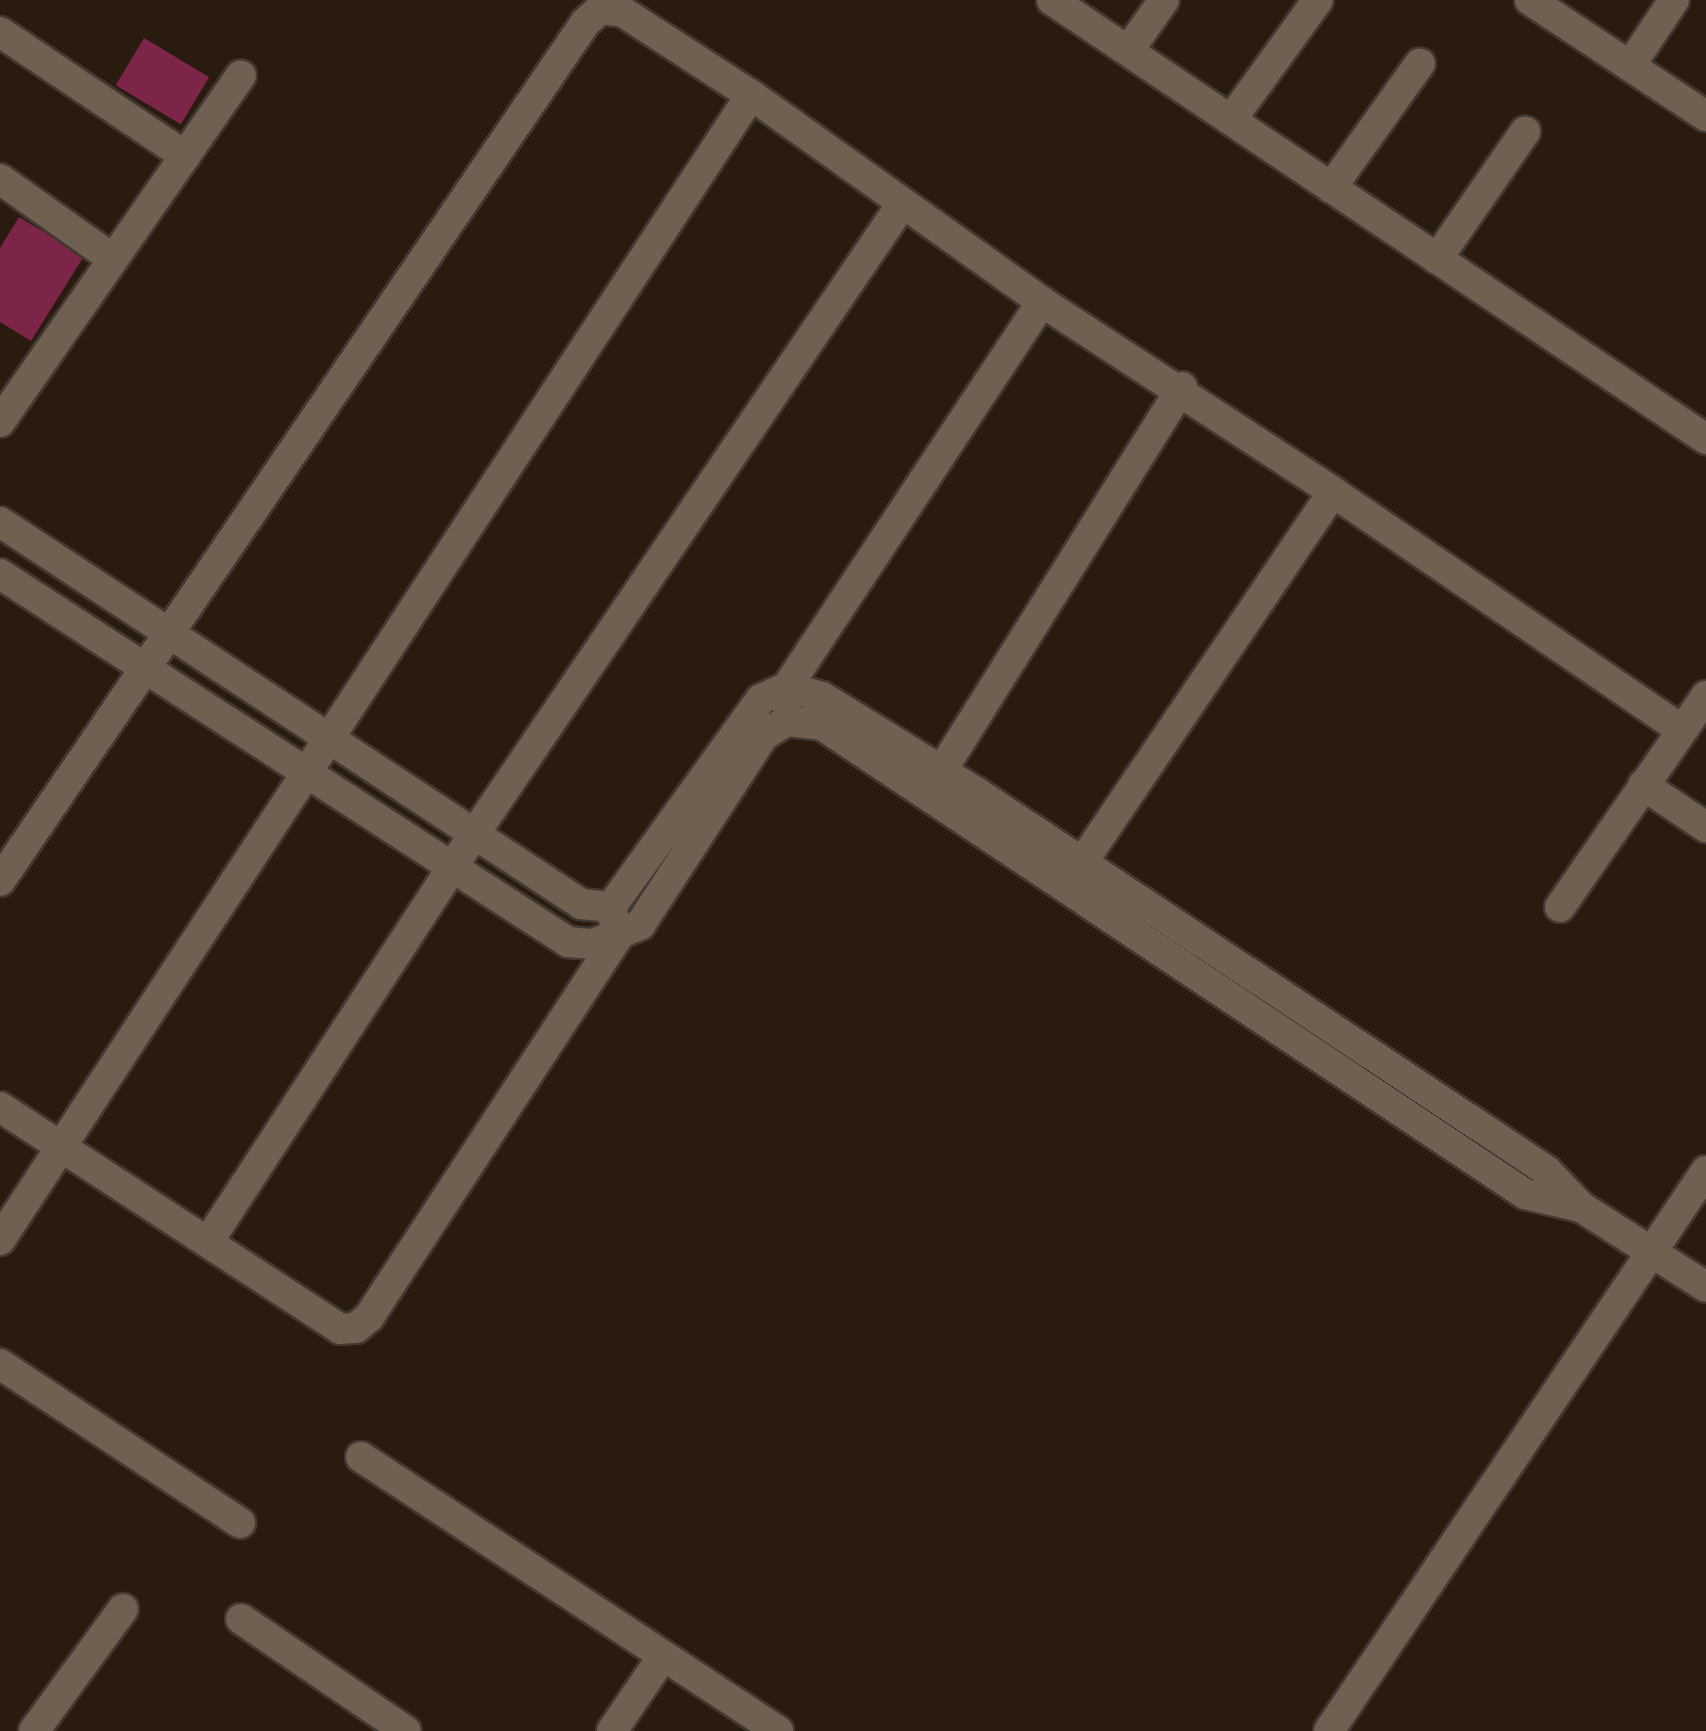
<!DOCTYPE html>
<style>
body{margin:0}
#map{position:relative;width:1706px;height:1731px;overflow:hidden;background:#291c0f;font-family:"Nunito Sans",sans-serif}
div>[style]{position:absolute}
.building>*{inset:0;background:#7d2548;transform-origin:0 0}
.roads{filter:drop-shadow(2px 0 #433831) drop-shadow(-2px 0 #433831) drop-shadow(0 2px #433831) drop-shadow(0 -2px #433831)}
.street>*{height:30px;margin:-15px;padding:0 15px;transform-origin:15px;border-radius:15px;background:#706051}
span{translate:-50% -50%;white-space:nowrap;text-align:center;line-height:1.15;-webkit-text-stroke:8px #0e0804;paint-order:stroke}
</style>
<div id="map">
<div class="building">
<i style="left:144px;top:38px;width:76px;height:55px;rotate:31deg"></i>
<i style="clip-path:polygon(19px 217px,84px 256px,31px 341px,0 322px,0 248px)"></i>
</div>
<div class="roads">
<div class="street">
<i style="left:1052px;top:0;width:788px;rotate:33.87deg"></i>
<i style="left:1530px;top:0;width:211px;rotate:33.4deg"></i>
<i style="left:0;top:32px;width:223px;rotate:33.8deg"></i>
<i style="left:1128px;top:51px;width:62px;rotate:-54.8deg"></i>
<i style="left:1630px;top:66px;width:79px;rotate:-56.3deg"></i>
<i style="left:1231px;top:120px;width:148px;rotate:-54.1deg"></i>
<i style="left:0;top:179px;width:138px;rotate:35.3deg"></i>
<i style="left:1331px;top:188px;width:153px;rotate:-54.5deg"></i>
<i style="left:1437px;top:259px;width:155px;rotate:-55.3deg"></i>
<i style="left:0;top:422px;width:422px;rotate:-55.2deg"></i>
<i style="left:1333px;top:492px;width:422px;rotate:34.3deg"></i>
<i style="left:0;top:522px;width:695px;rotate:33.32deg"></i>
<i style="left:581px;top:904px;width:30px;rotate:6deg"></i>
<i style="left:0;top:574px;width:677px;rotate:32.94deg"></i>
<i style="left:568px;top:942px;width:25px;rotate:5deg"></i>
<i style="left:593px;top:944px;width:51px;rotate:-22deg"></i>
<i style="left:640px;top:925px;width:227px;rotate:-56.9deg"></i>
<i style="left:764px;top:735px;width:26px;rotate:-32deg"></i>
<i style="left:786px;top:721px;width:36px;rotate:6deg"></i>
<i style="left:822px;top:725px;width:845px;rotate:33.71deg"></i>
<i style="left:1525px;top:1194px;width:57px;rotate:13.1deg"></i>
<i style="left:786px;top:703px;width:16px;rotate:-86deg"></i>
<i style="left:787px;top:687px;width:462px;rotate:-56.5deg"></i>
<i style="left:942px;top:770px;width:452px;rotate:-57.9deg"></i>
<i style="left:1643px;top:785px;width:76px;rotate:33.7deg"></i>
<i style="left:0;top:881px;width:1038px;rotate:-55.71deg"></i>
<i style="left:585px;top:23px;width:21px;rotate:-43deg"></i>
<i style="left:600px;top:9px;width:23px;rotate:7deg"></i>
<i style="left:623px;top:12px;width:153px;rotate:33deg"></i>
<i style="left:751px;top:95px;width:357px;rotate:35.4deg"></i>
<i style="left:1042px;top:302px;width:348px;rotate:33.1deg"></i>
<i style="left:1333px;top:492px;width:448px;rotate:124.1deg"></i>
<i style="left:1560px;top:907px;width:257px;rotate:-55.3deg"></i>
<i style="left:0;top:1107px;width:406px;rotate:33.1deg"></i>
<i style="left:340px;top:1329px;width:16px;rotate:-4deg"></i>
<i style="left:356px;top:1328px;width:17px;rotate:-40deg"></i>
<i style="left:369px;top:1317px;width:454px;rotate:-56.8deg"></i>
<i style="left:618px;top:937px;width:31px;rotate:-103deg"></i>
<i style="left:611px;top:907px;width:256px;rotate:-54.2deg"></i>
<i style="left:761px;top:699px;width:29px;rotate:-25deg"></i>
<i style="left:787px;top:687px;width:36px;rotate:16deg"></i>
<i style="left:822px;top:697px;width:181px;rotate:31.7deg"></i>
<i style="left:976px;top:792px;width:685px;rotate:33.57deg"></i>
<i style="left:1547px;top:1171px;width:50px;rotate:46.6deg"></i>
<i style="left:1581px;top:1207px;width:148px;rotate:32.6deg"></i>
<i style="left:0;top:1240px;width:1369px;rotate:-56.74deg"></i>
<i style="left:208px;top:1242px;width:447px;rotate:-56.9deg"></i>
<i style="left:452px;top:867px;width:801px;rotate:-55.83deg"></i>
<i style="left:0;top:1364px;width:288px;rotate:33.5deg"></i>
<i style="left:361px;top:1457px;width:499px;rotate:33.3deg"></i>
<i style="left:241px;top:1619px;width:199px;rotate:34.2deg"></i>
<i style="left:34px;top:1731px;width:151px;rotate:-53.9deg"></i>
<i style="left:612px;top:1731px;width:91px;rotate:-55.8deg"></i>
<i style="left:1329px;top:1731px;width:675px;rotate:-56.05deg"></i>
</div>
</div>
</div>
